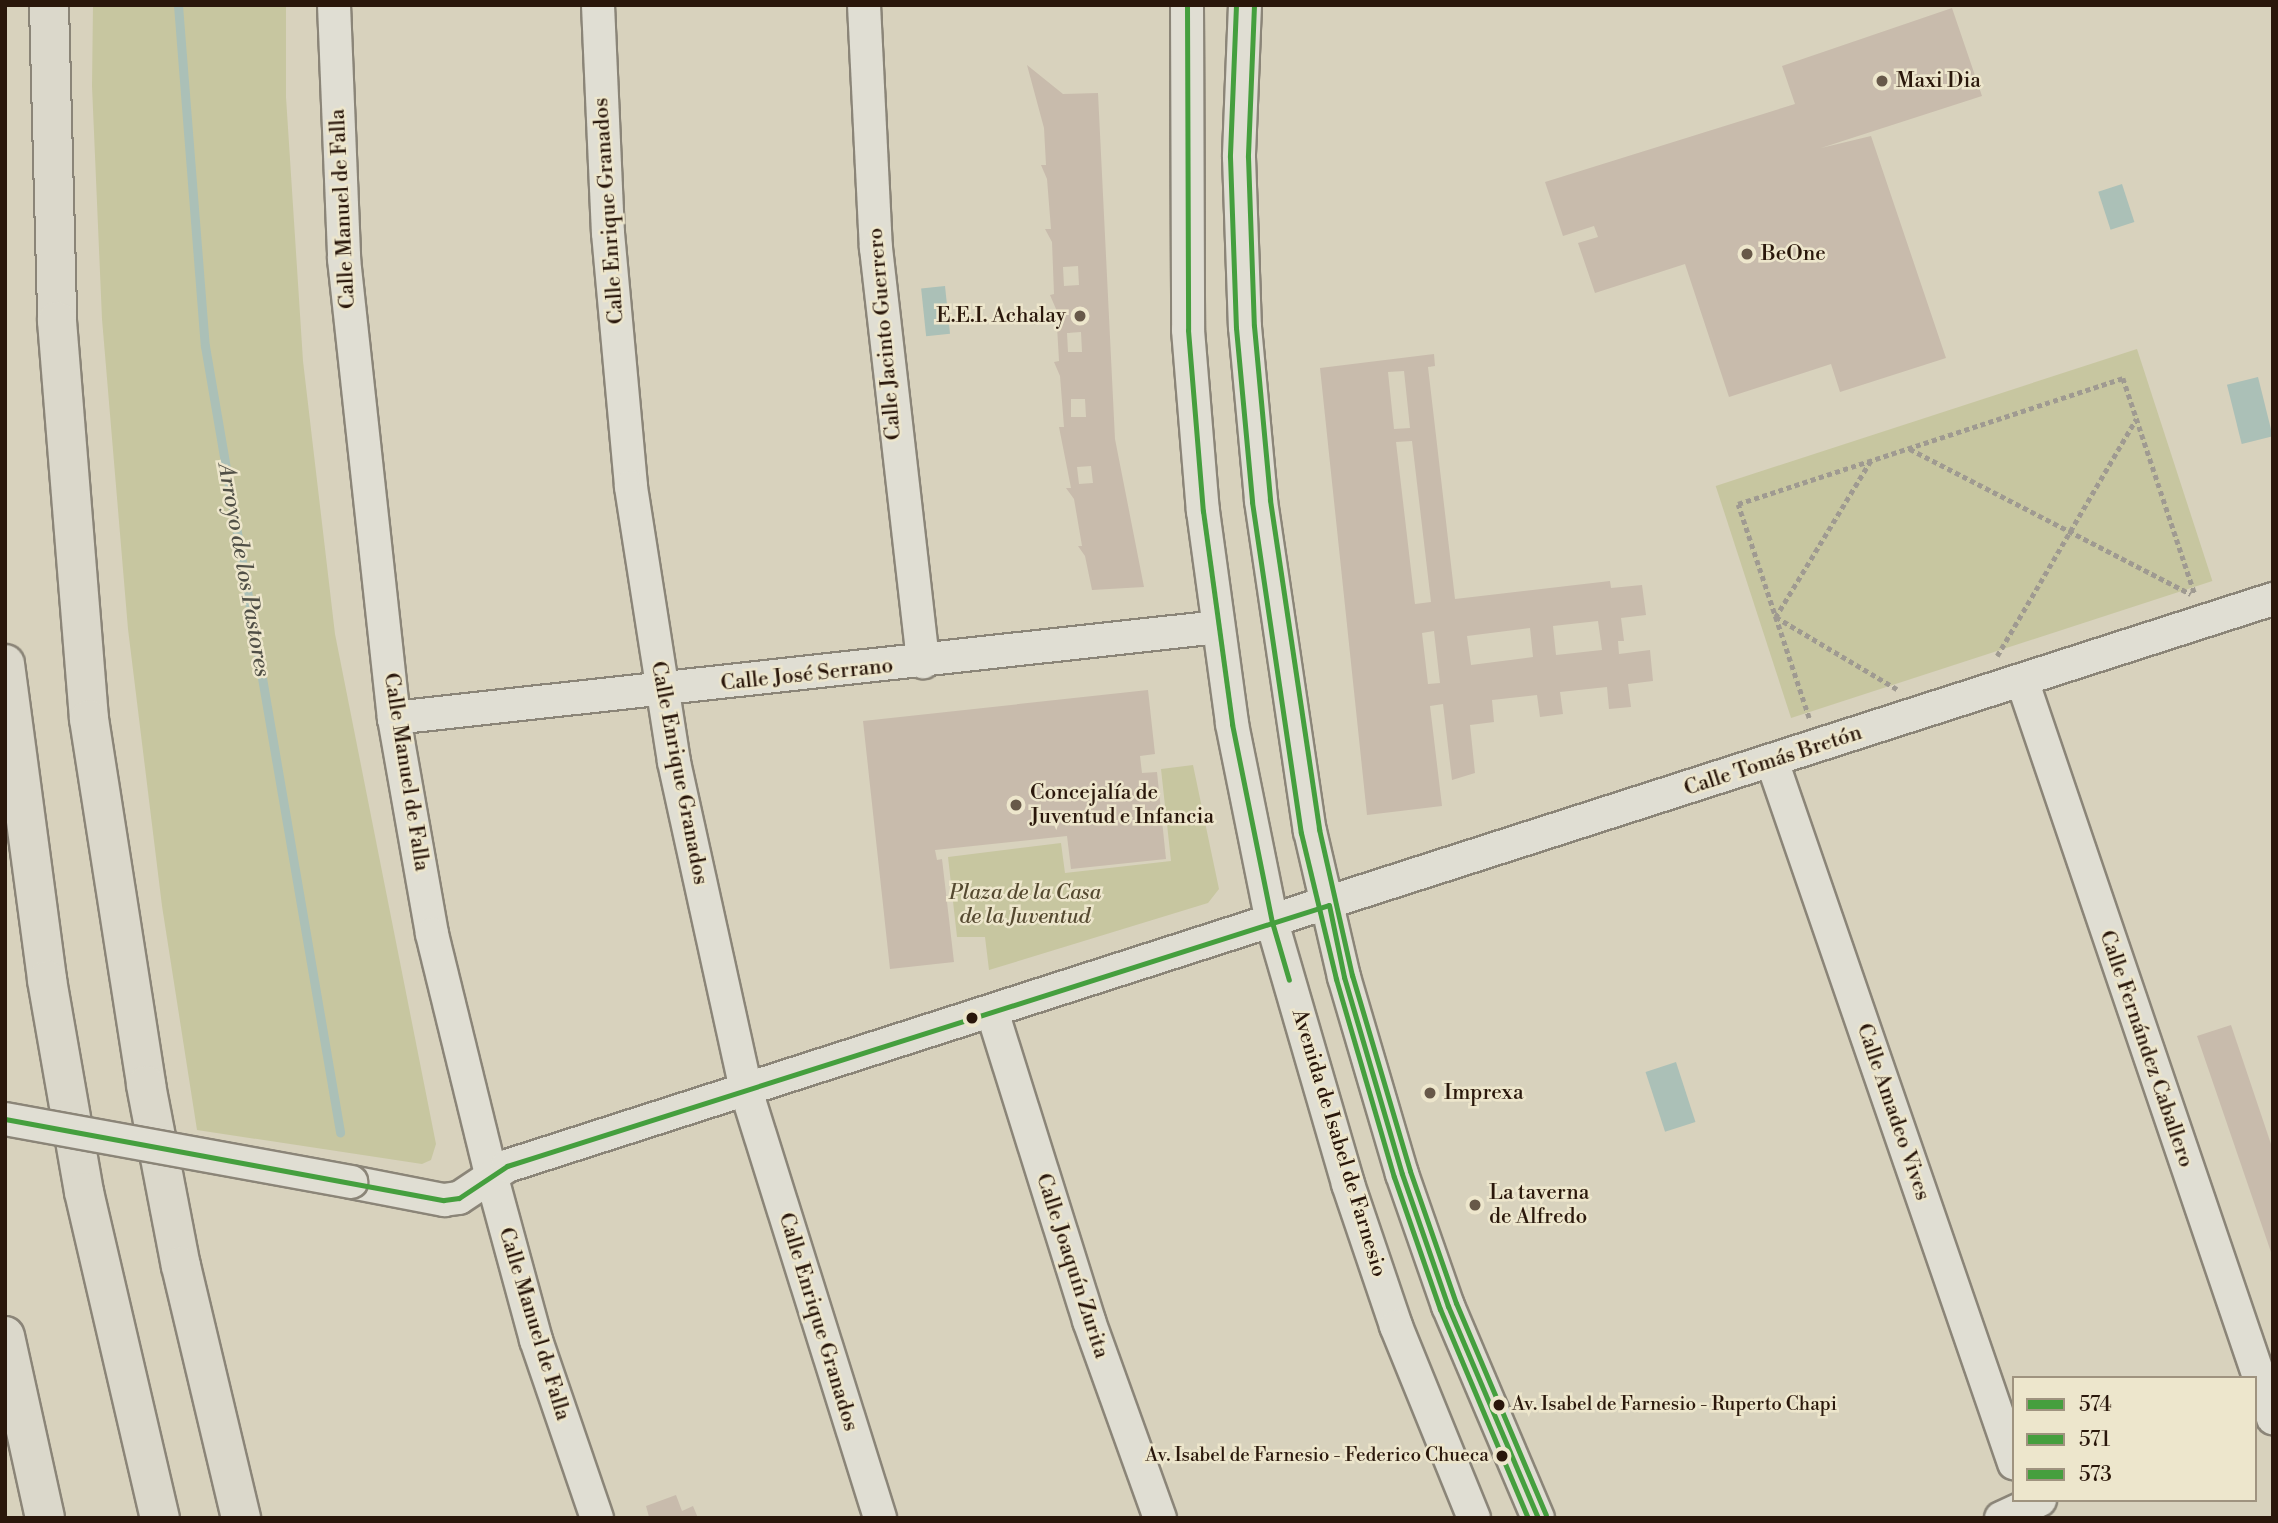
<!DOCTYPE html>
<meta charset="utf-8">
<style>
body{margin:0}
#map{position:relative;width:2278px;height:1523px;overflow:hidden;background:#d8d2bd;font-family:"Libre Bodoni",serif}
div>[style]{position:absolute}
.green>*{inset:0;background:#c7c6a0;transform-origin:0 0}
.water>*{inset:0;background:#abc0b7;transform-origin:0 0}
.stream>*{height:9px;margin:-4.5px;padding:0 4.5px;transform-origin:4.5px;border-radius:4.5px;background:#abc0b7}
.building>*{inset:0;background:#c8bbac}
.path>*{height:4.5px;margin-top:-2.25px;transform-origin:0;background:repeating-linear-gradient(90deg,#9f9a91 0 5px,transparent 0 8.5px)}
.roads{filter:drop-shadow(2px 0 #8b8578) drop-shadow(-2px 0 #8b8578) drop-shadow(0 2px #8b8578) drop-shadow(0 -2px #8b8578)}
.minor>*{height:32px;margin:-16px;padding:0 16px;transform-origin:16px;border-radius:16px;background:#e0ded3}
.highway>*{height:38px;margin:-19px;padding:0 19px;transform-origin:19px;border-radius:19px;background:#dbd8cb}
.bridges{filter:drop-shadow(2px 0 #8b8578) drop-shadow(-2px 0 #8b8578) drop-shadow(0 2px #8b8578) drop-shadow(0 -2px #8b8578)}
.minor-bridge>*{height:32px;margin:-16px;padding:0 16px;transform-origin:16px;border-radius:16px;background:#e0ded3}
.bus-1>*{height:5px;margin:-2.5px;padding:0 2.5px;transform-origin:2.5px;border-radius:2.5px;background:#459f3e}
.bus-2>*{height:5px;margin:-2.5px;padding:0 2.5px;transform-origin:2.5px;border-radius:2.5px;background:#459f3e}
.bus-3>*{height:5px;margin:-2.5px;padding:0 2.5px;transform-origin:2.5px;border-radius:2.5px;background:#459f3e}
.dots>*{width:19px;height:19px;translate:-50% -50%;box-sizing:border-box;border:4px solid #ede6cc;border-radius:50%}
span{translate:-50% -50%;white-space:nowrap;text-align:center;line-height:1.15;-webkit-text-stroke:5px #ede6cc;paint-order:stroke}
.bus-label{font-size:19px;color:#2a170b}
.left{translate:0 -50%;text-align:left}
.right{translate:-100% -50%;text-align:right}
.poi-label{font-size:21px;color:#2a170b}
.street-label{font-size:21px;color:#2a170b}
.park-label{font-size:21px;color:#554930;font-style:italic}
.water-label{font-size:23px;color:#504f46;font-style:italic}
.frame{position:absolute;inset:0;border:7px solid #2a170b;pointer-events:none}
.legend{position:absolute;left:2012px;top:1376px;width:245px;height:126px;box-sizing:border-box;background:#ede6cc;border:2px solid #9f937f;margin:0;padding:9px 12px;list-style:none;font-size:21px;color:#2a170b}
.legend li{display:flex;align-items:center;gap:14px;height:35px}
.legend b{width:35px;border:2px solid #9f937f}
</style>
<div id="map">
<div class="green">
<i style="clip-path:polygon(93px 5px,286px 5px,286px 97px,303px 361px,335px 634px,436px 1144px,431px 1160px,422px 1164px,197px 1130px,162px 906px,128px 629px,102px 319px,92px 86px)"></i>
<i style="left:2137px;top:349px;width:244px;height:443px;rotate:72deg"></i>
<i style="clip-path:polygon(1193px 765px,1219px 889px,1208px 903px,989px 970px,985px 937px,957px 937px,948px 857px,1061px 843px,1065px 873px,1171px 861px,1161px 769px)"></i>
</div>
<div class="water">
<i style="left:2122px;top:184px;width:40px;height:25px;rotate:72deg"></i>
<i style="left:945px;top:286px;width:48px;height:24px;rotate:84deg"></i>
<i style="left:2258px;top:377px;width:61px;height:32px;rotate:76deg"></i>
<i style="left:1676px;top:1062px;width:63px;height:32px;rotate:72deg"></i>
</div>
<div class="stream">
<i style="left:178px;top:5px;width:342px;rotate:85.5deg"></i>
<i style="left:205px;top:346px;width:798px;rotate:80.25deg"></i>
</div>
<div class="building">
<i style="clip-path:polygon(1952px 8px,1982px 96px,1821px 148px,1871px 136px,1946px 358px,1840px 392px,1831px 364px,1729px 397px,1685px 264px,1595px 293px,1578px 243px,1598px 237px,1594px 226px,1563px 236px,1545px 182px,1795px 104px,1782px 66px)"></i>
<i style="clip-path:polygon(evenodd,1027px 65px,1063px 94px,1098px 93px,1115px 439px,1144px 587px,1092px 590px,1085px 556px,1078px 546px,1082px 546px,1074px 499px,1066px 488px,1071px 488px,1059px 427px,1064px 427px,1060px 376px,1054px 362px,1059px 361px,1056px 309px,1050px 295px,1054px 294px,1052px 242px,1045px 229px,1051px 229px,1047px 179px,1041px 165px,1046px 165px,1044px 128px,1027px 65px,1078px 266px,1079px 285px,1064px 286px,1063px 267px,1078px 266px,1027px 65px,1081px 332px,1082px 352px,1068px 352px,1067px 333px,1081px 332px,1027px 65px,1071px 399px,1085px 399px,1086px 417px,1071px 417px,1071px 399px,1027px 65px,1091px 466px,1093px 483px,1079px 484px,1077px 467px,1091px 466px)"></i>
<i style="clip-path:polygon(evenodd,1434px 354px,1435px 366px,1428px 367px,1455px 599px,1610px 581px,1611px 588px,1642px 585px,1646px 615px,1621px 618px,1624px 641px,1618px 641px,1619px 654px,1650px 650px,1653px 681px,1628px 684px,1631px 707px,1609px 709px,1607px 687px,1560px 692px,1563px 714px,1540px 717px,1537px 695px,1492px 700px,1494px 722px,1470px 725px,1475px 773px,1452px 780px,1443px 704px,1430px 706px,1442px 806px,1367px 815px,1320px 368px,1434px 354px,1404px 371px,1410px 428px,1394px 429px,1388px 372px,1404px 371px,1434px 354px,1412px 441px,1431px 602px,1415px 604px,1396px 442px,1412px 441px,1434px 354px,1598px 621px,1602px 650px,1556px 655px,1553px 626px,1598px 621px,1434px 354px,1530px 628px,1533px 657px,1471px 665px,1467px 636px,1530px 628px,1434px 354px,1434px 631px,1440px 683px,1428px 684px,1422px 633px,1434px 631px)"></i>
<i style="clip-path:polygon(1148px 690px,1155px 754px,1140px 756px,1142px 773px,1157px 772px,1166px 859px,1071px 869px,1067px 836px,935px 850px,937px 860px,942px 859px,954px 962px,890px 969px,863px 721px)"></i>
<i style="clip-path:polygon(2231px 1025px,2273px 1150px,2273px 1258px,2197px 1036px)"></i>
<i style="clip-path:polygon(676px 1495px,682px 1511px,693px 1506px,698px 1518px,649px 1517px,646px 1506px)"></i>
</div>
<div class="path">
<i style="left:1910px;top:449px;width:316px;rotate:27.3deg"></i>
<i style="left:1871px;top:461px;width:183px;rotate:121.3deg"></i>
<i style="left:1776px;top:617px;width:141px;rotate:30.8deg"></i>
<i style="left:1997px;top:656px;width:275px;rotate:-59.6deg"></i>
<i style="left:1809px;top:718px;width:225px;rotate:-108.4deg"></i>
<i style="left:1738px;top:504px;width:405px;rotate:-18.1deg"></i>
<i style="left:2123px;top:378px;width:229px;rotate:71.6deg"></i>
</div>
<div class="roads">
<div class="minor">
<i style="left:334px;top:5px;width:254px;rotate:87.7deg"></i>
<i style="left:344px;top:259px;width:462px;rotate:83.8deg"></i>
<i style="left:394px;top:718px;width:219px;rotate:80deg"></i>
<i style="left:432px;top:934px;width:251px;rotate:76.2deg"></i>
<i style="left:492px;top:1178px;width:168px;rotate:74.8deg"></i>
<i style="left:536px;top:1340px;width:188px;rotate:71.1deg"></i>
<i style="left:598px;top:5px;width:228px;rotate:87.5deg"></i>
<i style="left:608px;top:233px;width:255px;rotate:84.8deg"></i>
<i style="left:631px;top:487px;width:278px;rotate:81.1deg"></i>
<i style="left:674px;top:762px;width:336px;rotate:77.6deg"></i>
<i style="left:746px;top:1090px;width:448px;rotate:72.6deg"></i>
<i style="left:864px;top:5px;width:243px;rotate:87.2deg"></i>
<i style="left:876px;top:248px;width:417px;rotate:83.5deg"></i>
<i style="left:1187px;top:5px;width:325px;rotate:89.8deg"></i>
<i style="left:1188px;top:330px;width:182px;rotate:85.3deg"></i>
<i style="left:1203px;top:511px;width:215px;rotate:82.2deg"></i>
<i style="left:1232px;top:724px;width:202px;rotate:78.6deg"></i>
<i style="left:1272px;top:922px;width:273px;rotate:73.8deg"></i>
<i style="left:1348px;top:1184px;width:150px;rotate:71.3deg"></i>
<i style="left:1396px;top:1326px;width:207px;rotate:67.9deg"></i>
<i style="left:1245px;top:5px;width:152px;rotate:92.3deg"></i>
<i style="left:1239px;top:157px;width:170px;rotate:88deg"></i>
<i style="left:1245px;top:327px;width:175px;rotate:84.7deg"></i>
<i style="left:1261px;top:501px;width:334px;rotate:81.6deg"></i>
<i style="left:1310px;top:831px;width:150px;rotate:76.9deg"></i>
<i style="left:1344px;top:977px;width:205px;rotate:73.6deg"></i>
<i style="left:1402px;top:1174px;width:140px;rotate:70.8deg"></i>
<i style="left:1448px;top:1306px;width:230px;rotate:67deg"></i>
<i style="left:2022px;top:680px;width:780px;rotate:71.22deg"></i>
<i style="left:394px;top:718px;width:829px;rotate:-6.3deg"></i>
<i style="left:1772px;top:761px;width:743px;rotate:70.98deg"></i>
<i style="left:992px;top:1011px;width:325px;rotate:72.6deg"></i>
<i style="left:1089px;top:1321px;width:209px;rotate:70.2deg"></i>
<i style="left:351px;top:1182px;width:95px;rotate:11deg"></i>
<i style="left:444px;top:1200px;width:15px;rotate:-8deg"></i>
<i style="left:459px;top:1198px;width:58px;rotate:-33.7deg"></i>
<i style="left:507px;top:1166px;width:1855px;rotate:-17.8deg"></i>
<i style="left:2001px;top:1518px;width:43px;rotate:-24.8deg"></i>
</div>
<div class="highway">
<i style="left:49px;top:5px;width:316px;rotate:88.5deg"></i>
<i style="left:57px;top:321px;width:399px;rotate:85.4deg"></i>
<i style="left:89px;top:719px;width:370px;rotate:81.1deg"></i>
<i style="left:146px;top:1085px;width:184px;rotate:79.1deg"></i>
<i style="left:181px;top:1266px;width:259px;rotate:76.6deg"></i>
<i style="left:5px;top:664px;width:319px;rotate:82.4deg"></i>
<i style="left:47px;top:980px;width:215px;rotate:80.1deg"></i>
<i style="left:84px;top:1192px;width:335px;rotate:76.9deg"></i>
<i style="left:5px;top:1336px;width:186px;rotate:77.6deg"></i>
</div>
</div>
<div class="bridges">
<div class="minor-bridge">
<i style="left:5px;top:1119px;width:352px;rotate:10.3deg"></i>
</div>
</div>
<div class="bus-1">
<i style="left:1187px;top:5px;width:325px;rotate:89.8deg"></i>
<i style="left:1188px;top:330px;width:182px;rotate:85.3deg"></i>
<i style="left:1203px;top:511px;width:215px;rotate:82.2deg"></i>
<i style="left:1232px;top:724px;width:202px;rotate:78.6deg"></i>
<i style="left:1272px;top:922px;width:60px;rotate:73.7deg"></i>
<i style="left:5px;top:1119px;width:446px;rotate:10.5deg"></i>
<i style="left:444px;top:1200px;width:15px;rotate:-8deg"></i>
<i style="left:459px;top:1198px;width:58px;rotate:-33.7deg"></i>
<i style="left:507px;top:1166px;width:862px;rotate:-17.62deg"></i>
<i style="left:1329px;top:905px;width:74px;rotate:78.2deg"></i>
<i style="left:1344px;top:977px;width:205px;rotate:73.6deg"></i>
<i style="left:1402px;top:1174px;width:140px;rotate:70.8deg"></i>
<i style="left:1448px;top:1306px;width:230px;rotate:67deg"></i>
</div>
<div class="bus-2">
<i style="left:1236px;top:5px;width:152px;rotate:92.3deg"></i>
<i style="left:1230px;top:157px;width:171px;rotate:88deg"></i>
<i style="left:1236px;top:328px;width:175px;rotate:84.7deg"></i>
<i style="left:1252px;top:502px;width:335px;rotate:81.6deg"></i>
<i style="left:1301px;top:833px;width:150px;rotate:76.5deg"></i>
<i style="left:1336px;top:979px;width:206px;rotate:73.7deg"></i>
<i style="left:1394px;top:1177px;width:140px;rotate:70.8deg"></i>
<i style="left:1440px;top:1309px;width:227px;rotate:67.2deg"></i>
</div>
<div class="bus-3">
<i style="left:1254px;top:5px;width:152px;rotate:92.3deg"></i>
<i style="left:1248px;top:157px;width:169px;rotate:88deg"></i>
<i style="left:1254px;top:326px;width:175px;rotate:84.7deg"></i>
<i style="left:1270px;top:500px;width:333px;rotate:81.5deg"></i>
<i style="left:1319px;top:829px;width:150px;rotate:77.3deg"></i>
<i style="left:1352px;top:975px;width:204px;rotate:73.5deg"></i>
<i style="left:1410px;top:1171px;width:140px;rotate:70.8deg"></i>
<i style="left:1456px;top:1303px;width:230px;rotate:67deg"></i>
</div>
<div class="dots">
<i style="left:1882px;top:81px;background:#675849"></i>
<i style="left:1747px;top:254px;background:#675849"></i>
<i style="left:1080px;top:316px;background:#675849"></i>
<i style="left:1016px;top:805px;background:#675849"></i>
<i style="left:972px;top:1018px;background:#2a170b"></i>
<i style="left:1430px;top:1093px;background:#675849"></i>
<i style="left:1475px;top:1205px;background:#675849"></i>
<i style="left:1499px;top:1405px;background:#2a170b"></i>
<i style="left:1502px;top:1456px;background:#2a170b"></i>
</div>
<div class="bus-label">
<span class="left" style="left:1512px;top:1405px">Av. Isabel de Farnesio - Ruperto Chapi</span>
<span class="right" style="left:1489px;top:1456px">Av. Isabel de Farnesio - Federico Chueca</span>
</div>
<div class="poi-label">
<span class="left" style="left:1896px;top:81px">Maxi Dia</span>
<span class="left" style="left:1761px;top:254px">BeOne</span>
<span class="right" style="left:1066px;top:316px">E.E.I. Achalay</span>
<span class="left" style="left:1030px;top:805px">Concejalía de<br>Juventud e Infancia</span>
<span class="left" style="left:1444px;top:1093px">Imprexa</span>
<span class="left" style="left:1489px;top:1205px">La taverna<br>de Alfredo</span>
</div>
<div class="street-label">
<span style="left:343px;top:209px;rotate:-93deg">Calle Manuel de Falla</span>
<span style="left:609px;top:211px;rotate:-94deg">Calle Enrique Granados</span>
<span style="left:885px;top:334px;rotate:-95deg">Calle Jacinto Guerrero</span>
<span style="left:807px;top:675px;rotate:-6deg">Calle José Serrano</span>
<span style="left:1773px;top:761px;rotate:-18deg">Calle Tomás Bretón</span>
<span style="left:406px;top:772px;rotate:81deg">Calle Manuel de Falla</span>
<span style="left:679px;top:773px;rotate:79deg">Calle Enrique Granados</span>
<span style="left:2146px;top:1049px;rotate:71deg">Calle Fernández Caballero</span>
<span style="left:1893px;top:1112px;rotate:71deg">Calle Amadeo Vives</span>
<span style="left:1339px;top:1143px;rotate:73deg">Avenida de Isabel de Farnesio</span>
<span style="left:1072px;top:1266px;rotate:72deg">Calle Joaquín Zurita</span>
<span style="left:818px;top:1322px;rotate:73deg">Calle Enrique Granados</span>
<span style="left:534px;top:1324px;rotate:73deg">Calle Manuel de Falla</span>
</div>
<div class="park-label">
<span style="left:1025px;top:905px">Plaza de la Casa<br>de la Juventud</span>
</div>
<div class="water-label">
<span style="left:244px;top:570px;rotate:80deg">Arroyo de los Pastores</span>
</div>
<div class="frame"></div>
<ul class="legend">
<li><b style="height:9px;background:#459f3e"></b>574</li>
<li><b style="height:9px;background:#459f3e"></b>571</li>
<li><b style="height:9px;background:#459f3e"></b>573</li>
</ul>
</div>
